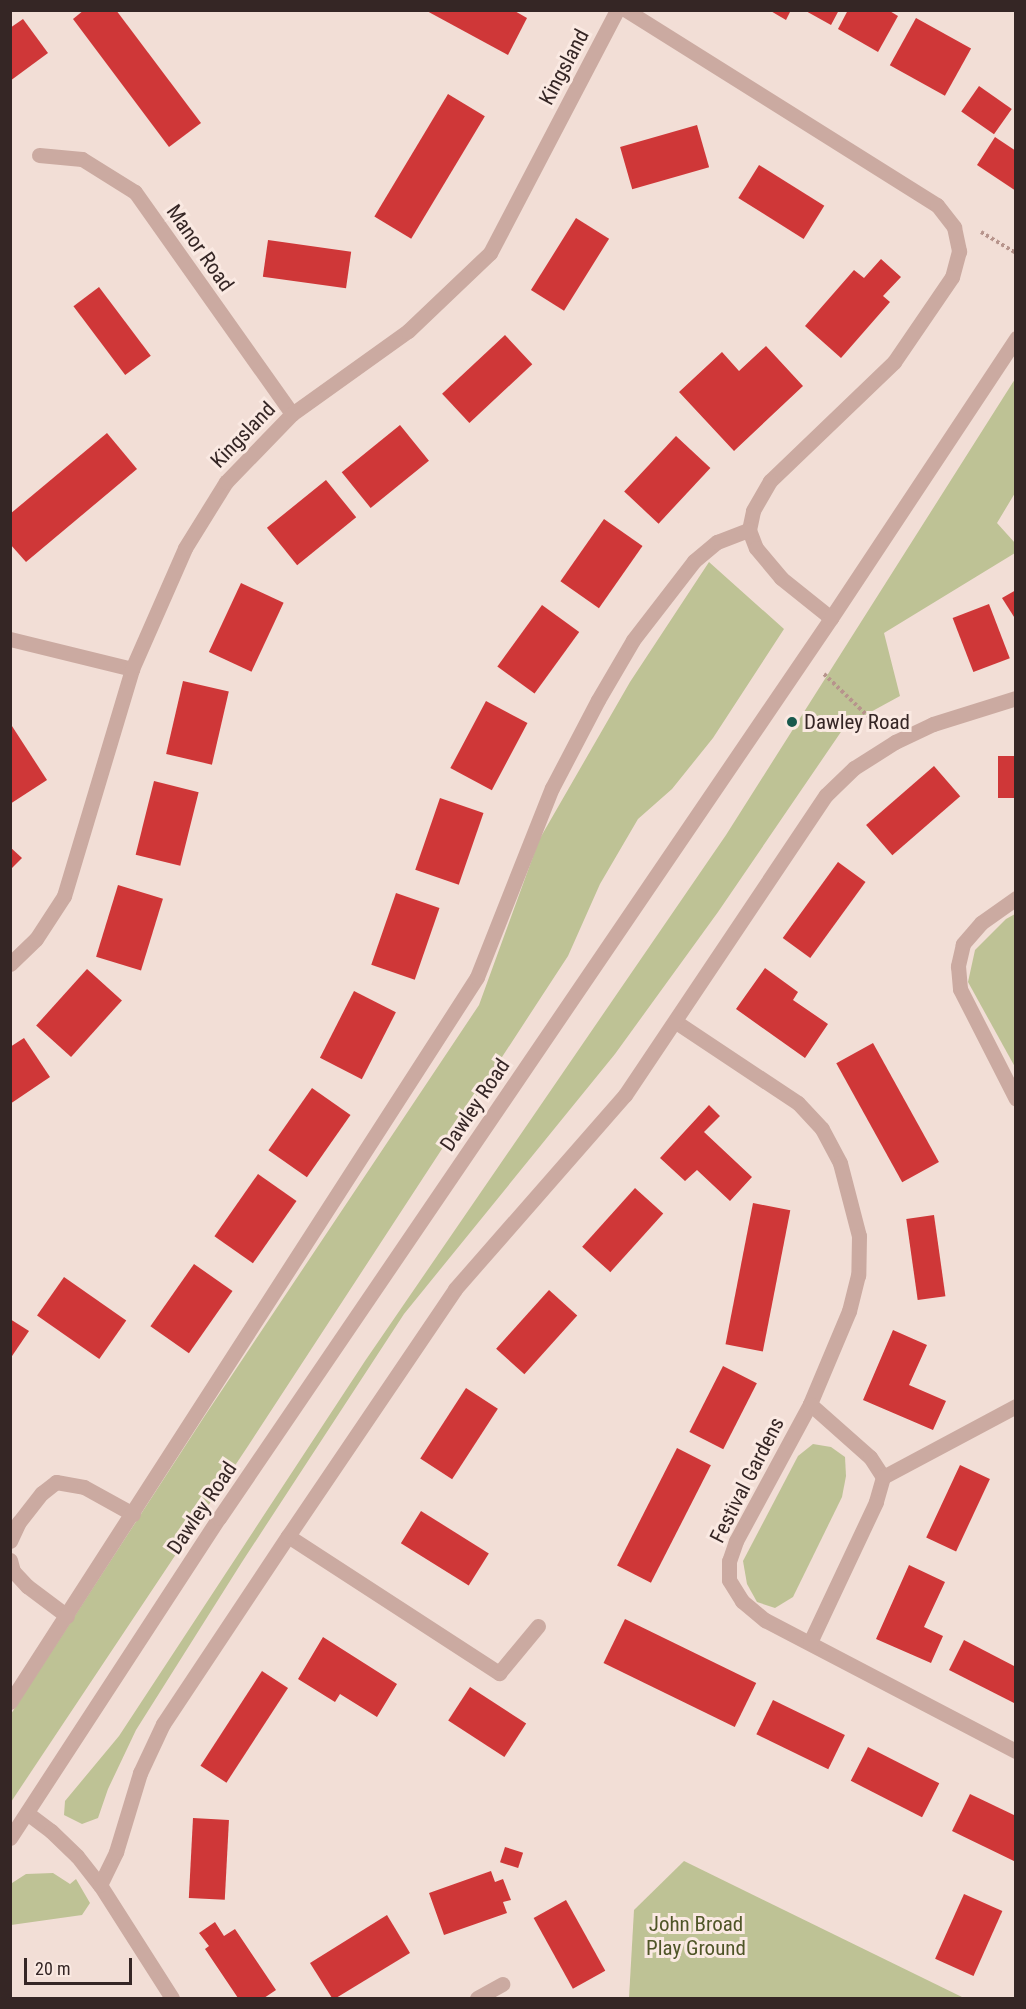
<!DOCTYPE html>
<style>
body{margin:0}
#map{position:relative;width:1026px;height:2009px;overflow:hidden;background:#f2ded6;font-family:"Roboto Condensed",sans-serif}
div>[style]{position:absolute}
.green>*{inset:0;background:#bec295}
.building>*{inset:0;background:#cf3738;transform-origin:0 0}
.path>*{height:4px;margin-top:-2px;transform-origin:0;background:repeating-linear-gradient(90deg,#b7948c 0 3px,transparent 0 6px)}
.minor>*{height:15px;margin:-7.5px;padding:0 7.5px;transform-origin:7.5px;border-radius:7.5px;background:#cbaaa1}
.dots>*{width:16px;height:16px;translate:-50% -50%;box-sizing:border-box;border:3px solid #fae9e2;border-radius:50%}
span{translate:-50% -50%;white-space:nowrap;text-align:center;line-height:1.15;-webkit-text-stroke:6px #fae9e2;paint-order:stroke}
.street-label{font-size:21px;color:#352625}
.poi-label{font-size:21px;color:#352625}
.left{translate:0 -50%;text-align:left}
.park-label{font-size:21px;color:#4f5527}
.frame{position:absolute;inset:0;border:12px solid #352625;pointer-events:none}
.scale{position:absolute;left:24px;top:1958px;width:108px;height:27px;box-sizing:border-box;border:3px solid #352625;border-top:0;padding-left:8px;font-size:18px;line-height:21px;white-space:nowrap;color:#352625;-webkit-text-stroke:4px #fae9e2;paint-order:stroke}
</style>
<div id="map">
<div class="green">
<i style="clip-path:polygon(1015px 379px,1015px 493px,997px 523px,1015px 543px,1015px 553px,884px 633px,900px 696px,845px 726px,718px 912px,615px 1054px,404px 1314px,242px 1562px,136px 1730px,108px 1789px,98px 1818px,82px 1824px,64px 1815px,65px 1801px,119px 1736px,365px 1361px,726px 835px)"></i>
<i style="clip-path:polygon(709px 562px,784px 629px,713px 738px,672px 789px,638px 819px,600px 884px,568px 956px,248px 1446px,11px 1802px,11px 1714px,204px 1417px,479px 1005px,539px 840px,630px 682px)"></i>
<i style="clip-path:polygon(1015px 914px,1015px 1067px,968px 982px,975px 950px,1006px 919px)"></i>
<i style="clip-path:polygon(813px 1444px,831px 1447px,845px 1457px,846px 1476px,842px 1497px,793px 1597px,775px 1608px,757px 1602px,747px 1584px,743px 1561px,798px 1456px)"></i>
<i style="clip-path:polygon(684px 1861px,964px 1998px,629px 1998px,634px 1910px)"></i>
<i style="clip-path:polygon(53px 1873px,70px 1884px,76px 1879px,90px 1903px,82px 1915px,11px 1925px,12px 1883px,26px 1874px)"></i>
</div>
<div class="building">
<i style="clip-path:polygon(84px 10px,116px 10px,201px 123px,169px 147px,73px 19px)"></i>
<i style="clip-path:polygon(425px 10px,513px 10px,527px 18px,508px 55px)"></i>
<i style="clip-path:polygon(769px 10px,791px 10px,786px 20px)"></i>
<i style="clip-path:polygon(804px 10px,839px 10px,831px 25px)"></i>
<i style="clip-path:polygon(848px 10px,888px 10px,898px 16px,878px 52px,838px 29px)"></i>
<i style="left:916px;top:18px;width:63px;height:54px;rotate:29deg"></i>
<i style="clip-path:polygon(23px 19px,48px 53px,10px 81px,10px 28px)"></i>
<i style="left:979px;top:86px;width:40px;height:31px;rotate:35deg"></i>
<i style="left:448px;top:94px;width:43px;height:143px;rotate:31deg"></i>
<i style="left:697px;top:125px;width:44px;height:80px;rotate:74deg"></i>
<i style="clip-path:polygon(995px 137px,1016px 151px,1016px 191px,977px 165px)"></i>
<i style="left:759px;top:165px;width:77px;height:39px;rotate:32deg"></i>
<i style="left:576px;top:218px;width:39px;height:85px;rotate:32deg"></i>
<i style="left:268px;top:240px;width:84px;height:37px;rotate:8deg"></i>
<i style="clip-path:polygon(881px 259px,901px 277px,883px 296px,890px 302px,841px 358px,805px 326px,854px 270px,864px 278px)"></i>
<i style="left:99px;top:287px;width:86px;height:32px;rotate:53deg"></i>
<i style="left:505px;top:335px;width:40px;height:86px;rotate:47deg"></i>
<i style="clip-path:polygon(766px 346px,803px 386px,734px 451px,679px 392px,722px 352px,739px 371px)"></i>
<i style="left:400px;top:425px;width:46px;height:75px;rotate:51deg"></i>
<i style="clip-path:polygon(107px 433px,137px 469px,26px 562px,10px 544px,10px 514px)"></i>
<i style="left:676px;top:436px;width:47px;height:76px;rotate:43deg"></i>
<i style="left:326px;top:480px;width:48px;height:76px;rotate:51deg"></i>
<i style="left:604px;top:519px;width:47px;height:76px;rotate:35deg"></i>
<i style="left:241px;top:583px;width:47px;height:76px;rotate:25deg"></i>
<i style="clip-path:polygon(1016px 590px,1016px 620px,1002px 598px)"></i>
<i style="left:989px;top:604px;width:58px;height:39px;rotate:69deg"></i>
<i style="left:542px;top:605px;width:46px;height:76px;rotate:36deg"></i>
<i style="left:183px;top:681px;width:47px;height:75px;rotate:13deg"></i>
<i style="left:486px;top:701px;width:47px;height:76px;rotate:28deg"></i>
<i style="clip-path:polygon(10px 723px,47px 780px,10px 804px)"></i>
<i style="left:998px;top:756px;width:18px;height:42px"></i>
<i style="left:934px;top:766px;width:40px;height:90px;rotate:49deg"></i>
<i style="left:154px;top:781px;width:46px;height:76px;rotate:14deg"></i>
<i style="left:440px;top:798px;width:46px;height:76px;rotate:19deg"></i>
<i style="clip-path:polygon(10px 847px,22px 858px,10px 870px)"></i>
<i style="left:838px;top:862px;width:34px;height:94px;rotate:36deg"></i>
<i style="left:118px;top:885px;width:47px;height:75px;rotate:17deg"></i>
<i style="left:396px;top:893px;width:46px;height:76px;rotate:19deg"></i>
<i style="clip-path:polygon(765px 968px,798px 992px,793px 1000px,828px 1024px,805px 1058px,736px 1009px)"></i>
<i style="left:87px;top:969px;width:47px;height:76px;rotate:42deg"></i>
<i style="left:354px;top:991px;width:47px;height:75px;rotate:27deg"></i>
<i style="clip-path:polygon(24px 1038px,50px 1077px,10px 1104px,10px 1047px)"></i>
<i style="left:873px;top:1043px;width:136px;height:42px;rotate:61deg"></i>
<i style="left:312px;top:1088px;width:47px;height:76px;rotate:35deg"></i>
<i style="clip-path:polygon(709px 1105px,720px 1116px,704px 1132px,752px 1177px,730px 1201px,697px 1170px,685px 1181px,660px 1158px)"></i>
<i style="left:258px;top:1174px;width:47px;height:76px;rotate:35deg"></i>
<i style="left:635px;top:1188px;width:38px;height:79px;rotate:42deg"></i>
<i style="left:753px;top:1203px;width:38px;height:144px;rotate:11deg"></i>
<i style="left:934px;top:1215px;width:82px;height:28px;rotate:82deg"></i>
<i style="left:194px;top:1264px;width:47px;height:76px;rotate:35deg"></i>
<i style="left:64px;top:1277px;width:76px;height:47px;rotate:35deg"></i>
<i style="left:549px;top:1290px;width:38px;height:79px;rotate:42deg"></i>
<i style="clip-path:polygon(10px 1319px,29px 1331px,10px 1359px)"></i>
<i style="clip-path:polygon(893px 1330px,927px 1345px,909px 1385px,946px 1401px,933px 1430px,863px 1400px)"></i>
<i style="left:723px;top:1366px;width:38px;height:74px;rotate:27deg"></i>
<i style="left:466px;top:1388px;width:38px;height:84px;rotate:33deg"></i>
<i style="left:677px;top:1448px;width:38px;height:132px;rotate:27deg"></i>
<i style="left:960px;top:1465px;width:33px;height:80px;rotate:25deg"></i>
<i style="left:421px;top:1511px;width:80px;height:38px;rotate:32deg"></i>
<i style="clip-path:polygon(909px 1565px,945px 1582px,924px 1627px,943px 1636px,931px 1663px,876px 1639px)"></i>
<i style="left:625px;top:1619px;width:146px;height:49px;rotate:26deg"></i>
<i style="clip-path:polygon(323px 1637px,397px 1684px,377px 1717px,340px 1694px,335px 1702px,298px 1679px)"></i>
<i style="clip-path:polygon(964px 1640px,1016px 1667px,1016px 1704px,949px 1670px)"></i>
<i style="left:262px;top:1671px;width:31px;height:113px;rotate:33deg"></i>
<i style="left:470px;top:1687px;width:67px;height:40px;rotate:33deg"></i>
<i style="left:773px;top:1700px;width:80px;height:38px;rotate:26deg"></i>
<i style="left:868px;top:1747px;width:80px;height:38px;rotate:27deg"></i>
<i style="clip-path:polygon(970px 1794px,1016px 1816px,1016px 1862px,952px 1831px)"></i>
<i style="left:193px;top:1818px;width:36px;height:80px;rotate:3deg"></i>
<i style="left:505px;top:1847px;width:19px;height:16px;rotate:18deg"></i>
<i style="clip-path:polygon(491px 1871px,495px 1882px,503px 1879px,511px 1900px,503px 1902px,507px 1913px,444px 1935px,429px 1893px)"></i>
<i style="left:964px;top:1894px;width:42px;height:71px;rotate:24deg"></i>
<i style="left:566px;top:1900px;width:81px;height:37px;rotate:61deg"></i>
<i style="clip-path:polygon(387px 1915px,410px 1953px,336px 1998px,332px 1998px,310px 1963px)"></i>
<i style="clip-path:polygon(215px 1922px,224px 1936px,235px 1929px,276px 1990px,264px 1998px,238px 1998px,205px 1949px,209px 1946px,199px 1933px)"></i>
</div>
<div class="path">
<i style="left:981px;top:232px;width:41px;rotate:31deg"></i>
<i style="left:824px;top:674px;width:74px;rotate:43.9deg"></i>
</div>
<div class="minor">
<i style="left:626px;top:10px;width:367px;rotate:32.1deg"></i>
<i style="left:937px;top:205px;width:28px;rotate:52deg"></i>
<i style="left:954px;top:227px;width:25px;rotate:78deg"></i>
<i style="left:959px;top:251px;width:27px;rotate:105deg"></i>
<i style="left:952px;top:277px;width:103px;rotate:124.3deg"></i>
<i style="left:894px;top:362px;width:172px;rotate:136.2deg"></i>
<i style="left:770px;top:481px;width:34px;rotate:120deg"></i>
<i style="left:753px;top:511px;width:19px;rotate:102deg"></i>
<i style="left:749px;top:530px;width:19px;rotate:69deg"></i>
<i style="left:756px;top:548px;width:39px;rotate:50deg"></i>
<i style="left:781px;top:578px;width:64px;rotate:38.7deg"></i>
<i style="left:39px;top:155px;width:43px;rotate:5.3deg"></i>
<i style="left:82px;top:159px;width:62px;rotate:31.9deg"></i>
<i style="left:135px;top:192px;width:272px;rotate:54.7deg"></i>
<i style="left:10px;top:639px;width:126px;rotate:13.8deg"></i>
<i style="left:1016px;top:898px;width:43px;rotate:144.5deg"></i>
<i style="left:981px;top:923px;width:28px;rotate:131deg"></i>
<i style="left:963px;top:944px;width:23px;rotate:103deg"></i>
<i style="left:958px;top:966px;width:23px;rotate:85deg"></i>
<i style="left:960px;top:989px;width:123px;rotate:63deg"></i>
<i style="left:10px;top:964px;width:36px;rotate:-44deg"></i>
<i style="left:36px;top:939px;width:51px;rotate:-56.9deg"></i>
<i style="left:64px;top:896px;width:237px;rotate:-73.3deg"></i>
<i style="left:132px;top:669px;width:132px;rotate:-66.3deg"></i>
<i style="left:185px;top:548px;width:78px;rotate:-58.2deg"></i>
<i style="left:226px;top:482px;width:95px;rotate:-45.9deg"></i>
<i style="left:292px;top:414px;width:143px;rotate:-35.6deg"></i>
<i style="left:408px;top:331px;width:113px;rotate:-43.6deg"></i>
<i style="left:490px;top:253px;width:274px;rotate:-62.4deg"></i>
<i style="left:676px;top:1022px;width:146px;rotate:33.6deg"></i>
<i style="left:798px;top:1103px;width:35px;rotate:47deg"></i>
<i style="left:822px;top:1129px;width:38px;rotate:62deg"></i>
<i style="left:840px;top:1163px;width:75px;rotate:75.4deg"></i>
<i style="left:859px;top:1236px;width:39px;rotate:91deg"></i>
<i style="left:858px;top:1275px;width:37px;rotate:104deg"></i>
<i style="left:849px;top:1311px;width:101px;rotate:112.8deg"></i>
<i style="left:810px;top:1404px;width:156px;rotate:118.4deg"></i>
<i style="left:736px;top:1541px;width:21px;rotate:109deg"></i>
<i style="left:729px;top:1561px;width:19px;rotate:90deg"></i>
<i style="left:729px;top:1580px;width:25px;rotate:58deg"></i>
<i style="left:742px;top:1601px;width:30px;rotate:40deg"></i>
<i style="left:765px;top:1620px;width:283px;rotate:27.6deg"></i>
<i style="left:810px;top:1404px;width:80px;rotate:41.5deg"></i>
<i style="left:870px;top:1457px;width:24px;rotate:57deg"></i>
<i style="left:883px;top:1477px;width:26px;rotate:106deg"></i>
<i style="left:876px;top:1502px;width:155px;rotate:115.2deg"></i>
<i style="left:883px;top:1477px;width:151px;rotate:-28.1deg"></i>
<i style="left:288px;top:1536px;width:252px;rotate:33deg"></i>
<i style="left:499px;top:1673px;width:61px;rotate:-50.3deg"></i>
<i style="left:10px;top:1541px;width:21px;rotate:-65deg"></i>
<i style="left:19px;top:1522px;width:37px;rotate:-52deg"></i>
<i style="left:42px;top:1493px;width:18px;rotate:-38deg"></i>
<i style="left:56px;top:1482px;width:28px;rotate:10deg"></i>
<i style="left:84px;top:1487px;width:56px;rotate:28.9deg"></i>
<i style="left:10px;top:1560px;width:11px;rotate:75deg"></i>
<i style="left:13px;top:1571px;width:21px;rotate:47deg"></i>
<i style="left:27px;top:1586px;width:50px;rotate:36.9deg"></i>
<i style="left:10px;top:1702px;width:862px;rotate:-57.21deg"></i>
<i style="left:477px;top:977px;width:203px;rotate:-68.4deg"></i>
<i style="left:552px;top:788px;width:99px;rotate:-62.4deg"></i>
<i style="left:598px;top:700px;width:69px;rotate:-59.7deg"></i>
<i style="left:633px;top:640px;width:100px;rotate:-52.3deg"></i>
<i style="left:694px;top:561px;width:30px;rotate:-40deg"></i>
<i style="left:717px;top:542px;width:34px;rotate:-21deg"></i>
<i style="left:27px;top:1813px;width:30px;rotate:37deg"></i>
<i style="left:51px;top:1831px;width:36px;rotate:44deg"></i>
<i style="left:77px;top:1856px;width:37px;rotate:52deg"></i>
<i style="left:100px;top:1885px;width:134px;rotate:57.5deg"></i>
<i style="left:10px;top:1838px;width:382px;rotate:-56.9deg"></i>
<i style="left:219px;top:1518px;width:1088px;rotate:-55.78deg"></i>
<i style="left:831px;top:618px;width:336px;rotate:-56.5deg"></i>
<i style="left:100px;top:1885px;width:37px;rotate:-64deg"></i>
<i style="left:116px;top:1852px;width:83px;rotate:-73.1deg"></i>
<i style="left:140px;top:1773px;width:54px;rotate:-64.9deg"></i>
<i style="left:163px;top:1724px;width:226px;rotate:-56.4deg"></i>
<i style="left:288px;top:1536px;width:298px;rotate:-55.9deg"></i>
<i style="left:455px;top:1289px;width:258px;rotate:-48.8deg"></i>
<i style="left:625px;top:1095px;width:361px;rotate:-56.2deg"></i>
<i style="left:826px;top:795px;width:39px;rotate:-44deg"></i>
<i style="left:854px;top:768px;width:49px;rotate:-32.4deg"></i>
<i style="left:895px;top:742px;width:42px;rotate:-25.3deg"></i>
<i style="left:933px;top:724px;width:87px;rotate:-17.4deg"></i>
<i style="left:477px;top:1998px;width:29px;rotate:-29deg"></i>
</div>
<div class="dots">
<i style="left:792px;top:722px;background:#18594d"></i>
</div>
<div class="street-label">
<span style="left:564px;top:67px;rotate:-62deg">Kingsland</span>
<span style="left:200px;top:248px;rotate:55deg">Manor Road</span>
<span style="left:243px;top:435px;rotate:-46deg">Kingsland</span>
<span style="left:475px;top:1105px;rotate:-56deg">Dawley Road</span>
<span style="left:747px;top:1480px;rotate:-63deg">Festival Gardens</span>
<span style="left:202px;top:1508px;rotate:-56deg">Dawley Road</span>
</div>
<div class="poi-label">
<span class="left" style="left:804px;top:722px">Dawley Road</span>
</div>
<div class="park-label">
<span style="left:696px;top:1936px">John Broad<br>Play Ground</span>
</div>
<div class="frame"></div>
<div class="scale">20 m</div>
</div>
